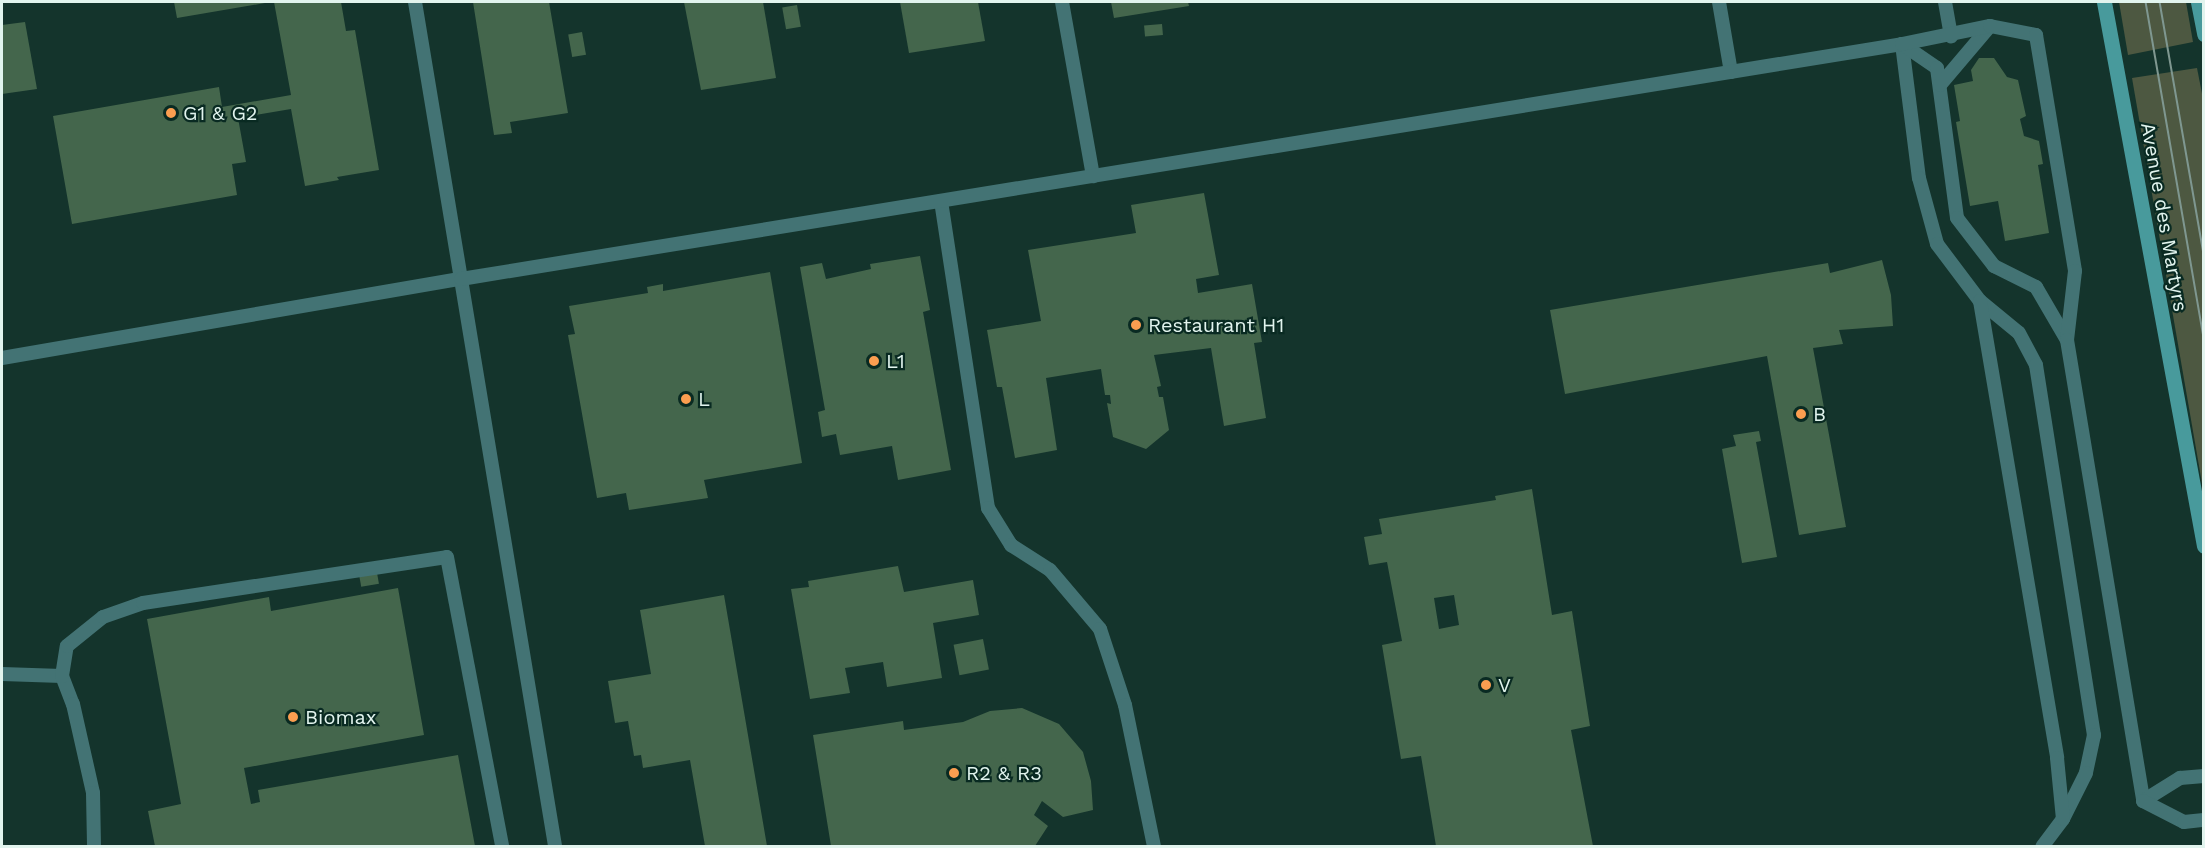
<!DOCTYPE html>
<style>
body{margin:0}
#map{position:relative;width:2205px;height:848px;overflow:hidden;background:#14342c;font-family:"Work Sans",sans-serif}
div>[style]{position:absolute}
.green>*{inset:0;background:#4d5841}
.building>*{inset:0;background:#44664c;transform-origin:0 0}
.service>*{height:14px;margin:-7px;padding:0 7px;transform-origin:7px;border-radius:7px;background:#437374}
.secondary>*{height:15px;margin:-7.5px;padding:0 7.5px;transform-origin:7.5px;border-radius:7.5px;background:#489a9c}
.tram>*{height:1.5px;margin:-0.75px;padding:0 0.75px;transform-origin:0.75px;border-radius:0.75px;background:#7f9790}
.dots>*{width:16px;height:16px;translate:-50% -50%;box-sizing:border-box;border:3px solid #092a22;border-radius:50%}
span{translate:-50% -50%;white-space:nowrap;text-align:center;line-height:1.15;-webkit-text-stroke:4.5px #092a22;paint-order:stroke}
.poi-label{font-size:20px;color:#e2f4ee}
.left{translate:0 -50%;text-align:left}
.street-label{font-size:20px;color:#e2f4ee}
.frame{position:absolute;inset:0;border:3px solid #e2f4ee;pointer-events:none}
</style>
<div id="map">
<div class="green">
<i style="clip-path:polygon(2119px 2px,2186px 2px,2193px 42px,2128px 55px)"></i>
<i style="clip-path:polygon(2197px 68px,2204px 104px,2203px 489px,2132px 78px)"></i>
</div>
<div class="building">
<i style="clip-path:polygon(174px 2px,265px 2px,265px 3px,177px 18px)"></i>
<i style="clip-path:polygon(274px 2px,341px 2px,346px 31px,355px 30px,379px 170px,337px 177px,339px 180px,305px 186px,291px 109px,238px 118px,246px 162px,232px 164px,237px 195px,72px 224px,53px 116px,219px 87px,222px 107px,291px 95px)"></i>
<i style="clip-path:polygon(473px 2px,549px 2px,568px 113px,510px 122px,512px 133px,494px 135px)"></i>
<i style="clip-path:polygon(684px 2px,763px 2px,776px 78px,701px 90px)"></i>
<i style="clip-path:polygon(900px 2px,978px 2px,985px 41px,909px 53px)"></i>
<i style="clip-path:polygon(1111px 2px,1188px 2px,1189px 6px,1114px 18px)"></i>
<i style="left:797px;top:5px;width:22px;height:15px;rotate:80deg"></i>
<i style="clip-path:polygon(25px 22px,37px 89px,2px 94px,2px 25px)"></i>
<i style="left:1162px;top:24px;width:11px;height:18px;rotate:85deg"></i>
<i style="left:582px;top:32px;width:23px;height:14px;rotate:80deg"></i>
<i style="clip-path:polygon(1979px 58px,1994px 58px,2007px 77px,2018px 80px,2026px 116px,2020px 119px,2024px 136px,2039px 141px,2043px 164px,2038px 165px,2049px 233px,2005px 241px,1998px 201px,1970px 206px,1956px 122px,1960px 121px,1954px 85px,1973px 81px,1971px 70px)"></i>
<i style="clip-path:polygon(1204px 193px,1219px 275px,1196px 279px,1198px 293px,1252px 284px,1262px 342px,1254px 343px,1266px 418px,1224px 426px,1211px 348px,1154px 355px,1161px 386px,1157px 387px,1159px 397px,1163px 397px,1169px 430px,1146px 449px,1113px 437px,1107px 403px,1111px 404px,1110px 395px,1105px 395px,1101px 369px,1046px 378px,1057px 450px,1015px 458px,1002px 387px,997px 387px,987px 330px,1041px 321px,1028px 250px,1136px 233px,1131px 205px)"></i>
<i style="clip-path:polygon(920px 256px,930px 310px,923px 312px,951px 470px,898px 480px,892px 446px,840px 455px,836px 434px,822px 437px,818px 412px,825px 410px,800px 267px,822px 263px,826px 279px,871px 269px,870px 264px)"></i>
<i style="clip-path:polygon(1882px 260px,1891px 295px,1893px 326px,1839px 330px,1843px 344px,1813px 348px,1846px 527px,1799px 535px,1767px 356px,1565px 394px,1550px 310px,1828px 263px,1830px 273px)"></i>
<i style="clip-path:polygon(770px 272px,802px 463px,704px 480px,708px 498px,629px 510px,626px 493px,597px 498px,568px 335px,575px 334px,569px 306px,648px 293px,647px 287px,663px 284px,663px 291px)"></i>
<i style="clip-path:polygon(1759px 431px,1761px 441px,1756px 442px,1777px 557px,1742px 563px,1722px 449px,1736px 446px,1733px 435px)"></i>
<i style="clip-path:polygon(evenodd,1532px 489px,1552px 615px,1572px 611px,1590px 726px,1571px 730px,1593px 846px,1436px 846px,1421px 756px,1401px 759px,1382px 645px,1402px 641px,1387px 562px,1369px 565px,1364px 537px,1382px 534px,1379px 519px,1496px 500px,1495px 496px,1532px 489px,1454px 595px,1459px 625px,1439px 629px,1434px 598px,1454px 595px)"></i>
<i style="clip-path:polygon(898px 566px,904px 592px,973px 580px,979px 615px,933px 623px,942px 678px,887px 687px,883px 662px,845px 668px,850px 693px,810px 699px,791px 589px,809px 587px,808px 581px)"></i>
<i style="left:376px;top:567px;width:17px;height:18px;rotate:80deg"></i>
<i style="clip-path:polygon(398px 588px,424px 735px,244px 768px,251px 804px,260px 802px,258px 790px,458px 755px,475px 846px,155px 846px,148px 811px,181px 804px,147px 619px,269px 597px,271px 611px)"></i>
<i style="clip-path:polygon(724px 595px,767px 846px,705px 846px,690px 760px,643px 768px,641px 755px,634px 756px,628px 721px,615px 723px,608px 681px,651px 674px,640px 610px)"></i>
<i style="left:983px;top:639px;width:31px;height:30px;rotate:79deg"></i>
<i style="clip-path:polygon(1022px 708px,1059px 724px,1083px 752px,1091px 781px,1093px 810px,1063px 817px,1042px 801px,1034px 815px,1048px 826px,1035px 846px,831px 846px,813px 735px,903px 721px,904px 730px,963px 722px,990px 711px)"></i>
</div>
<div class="service">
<i style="left:415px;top:2px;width:856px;rotate:80.58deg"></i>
<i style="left:1062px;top:2px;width:177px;rotate:79.9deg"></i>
<i style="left:1719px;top:2px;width:71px;rotate:80.3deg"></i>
<i style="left:1945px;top:2px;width:35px;rotate:80deg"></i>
<i style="left:1902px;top:44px;width:135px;rotate:82.8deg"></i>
<i style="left:1919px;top:178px;width:68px;rotate:74.7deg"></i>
<i style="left:1937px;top:244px;width:71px;rotate:53deg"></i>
<i style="left:1980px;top:301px;width:50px;rotate:39.4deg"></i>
<i style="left:2019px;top:333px;width:36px;rotate:62deg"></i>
<i style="left:2036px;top:365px;width:375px;rotate:81.1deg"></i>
<i style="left:2094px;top:735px;width:39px;rotate:102deg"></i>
<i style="left:2086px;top:773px;width:51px;rotate:116.6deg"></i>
<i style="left:2063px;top:819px;width:34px;rotate:127deg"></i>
<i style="left:1902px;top:44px;width:42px;rotate:34.4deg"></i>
<i style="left:1937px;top:68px;width:151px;rotate:82.4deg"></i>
<i style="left:1957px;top:218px;width:61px;rotate:52.4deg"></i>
<i style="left:1994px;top:266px;width:47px;rotate:26.6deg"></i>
<i style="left:2036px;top:287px;width:61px;rotate:59.7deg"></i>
<i style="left:1940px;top:85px;width:77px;rotate:-49.7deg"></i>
<i style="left:941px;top:201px;width:311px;rotate:81.3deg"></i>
<i style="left:988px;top:508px;width:44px;rotate:58.1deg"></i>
<i style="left:1011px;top:545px;width:46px;rotate:32.7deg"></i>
<i style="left:1050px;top:570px;width:77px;rotate:49.7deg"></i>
<i style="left:1100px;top:629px;width:80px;rotate:71.8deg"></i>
<i style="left:1125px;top:705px;width:144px;rotate:78.4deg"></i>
<i style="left:1980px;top:301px;width:463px;rotate:80.4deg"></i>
<i style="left:2057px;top:758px;width:61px;rotate:84.4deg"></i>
<i style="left:2px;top:358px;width:466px;rotate:-9.8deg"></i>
<i style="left:461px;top:279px;width:1460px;rotate:-9.26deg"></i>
<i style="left:1902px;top:44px;width:90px;rotate:-11.6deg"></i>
<i style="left:1990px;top:26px;width:47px;rotate:11.1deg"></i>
<i style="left:2036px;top:35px;width:239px;rotate:80.6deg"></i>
<i style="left:2075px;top:271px;width:69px;rotate:96.6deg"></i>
<i style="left:2067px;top:340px;width:467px;rotate:80.6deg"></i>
<i style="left:2px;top:674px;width:60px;rotate:1.9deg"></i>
<i style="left:62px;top:676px;width:30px;rotate:69deg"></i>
<i style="left:73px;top:704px;width:91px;rotate:77.3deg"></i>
<i style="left:93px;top:793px;width:53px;rotate:88.9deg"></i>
<i style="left:62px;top:676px;width:30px;rotate:-81deg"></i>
<i style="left:67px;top:646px;width:46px;rotate:-38.9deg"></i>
<i style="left:103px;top:617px;width:42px;rotate:-19.3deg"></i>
<i style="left:143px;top:603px;width:307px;rotate:-8.6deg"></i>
<i style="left:447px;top:557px;width:294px;rotate:79.2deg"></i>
<i style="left:2143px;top:801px;width:44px;rotate:-31.9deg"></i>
<i style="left:2180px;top:778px;width:24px;rotate:-5deg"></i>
<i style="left:2143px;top:801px;width:46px;rotate:27.1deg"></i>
<i style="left:2184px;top:822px;width:20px;rotate:-6deg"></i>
</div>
<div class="secondary">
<i style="left:2104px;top:2px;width:553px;rotate:79.58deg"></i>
<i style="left:2198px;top:2px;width:33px;rotate:79deg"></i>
</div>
<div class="tram">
<i style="left:2146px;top:2px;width:340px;rotate:80.2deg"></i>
<i style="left:2160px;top:2px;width:256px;rotate:80.1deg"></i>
</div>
<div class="dots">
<i style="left:171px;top:113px;background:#fb9e50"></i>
<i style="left:1136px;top:325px;background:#fb9e50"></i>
<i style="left:874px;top:361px;background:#fb9e50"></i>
<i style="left:686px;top:399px;background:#fb9e50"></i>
<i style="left:1801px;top:414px;background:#fb9e50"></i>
<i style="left:1486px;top:685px;background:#fb9e50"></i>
<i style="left:293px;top:717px;background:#fb9e50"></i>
<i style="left:954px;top:773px;background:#fb9e50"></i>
</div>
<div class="poi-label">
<span class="left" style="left:183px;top:113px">G1 &amp; G2</span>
<span class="left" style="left:1148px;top:325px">Restaurant H1</span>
<span class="left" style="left:886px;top:361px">L1</span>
<span class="left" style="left:698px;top:399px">L</span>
<span class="left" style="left:1813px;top:414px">B</span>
<span class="left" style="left:1498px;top:685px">V</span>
<span class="left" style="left:305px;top:717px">Biomax</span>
<span class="left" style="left:966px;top:773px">R2 &amp; R3</span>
</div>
<div class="street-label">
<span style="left:2164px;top:217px;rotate:80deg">Avenue des Martyrs</span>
</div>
<div class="frame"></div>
</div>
